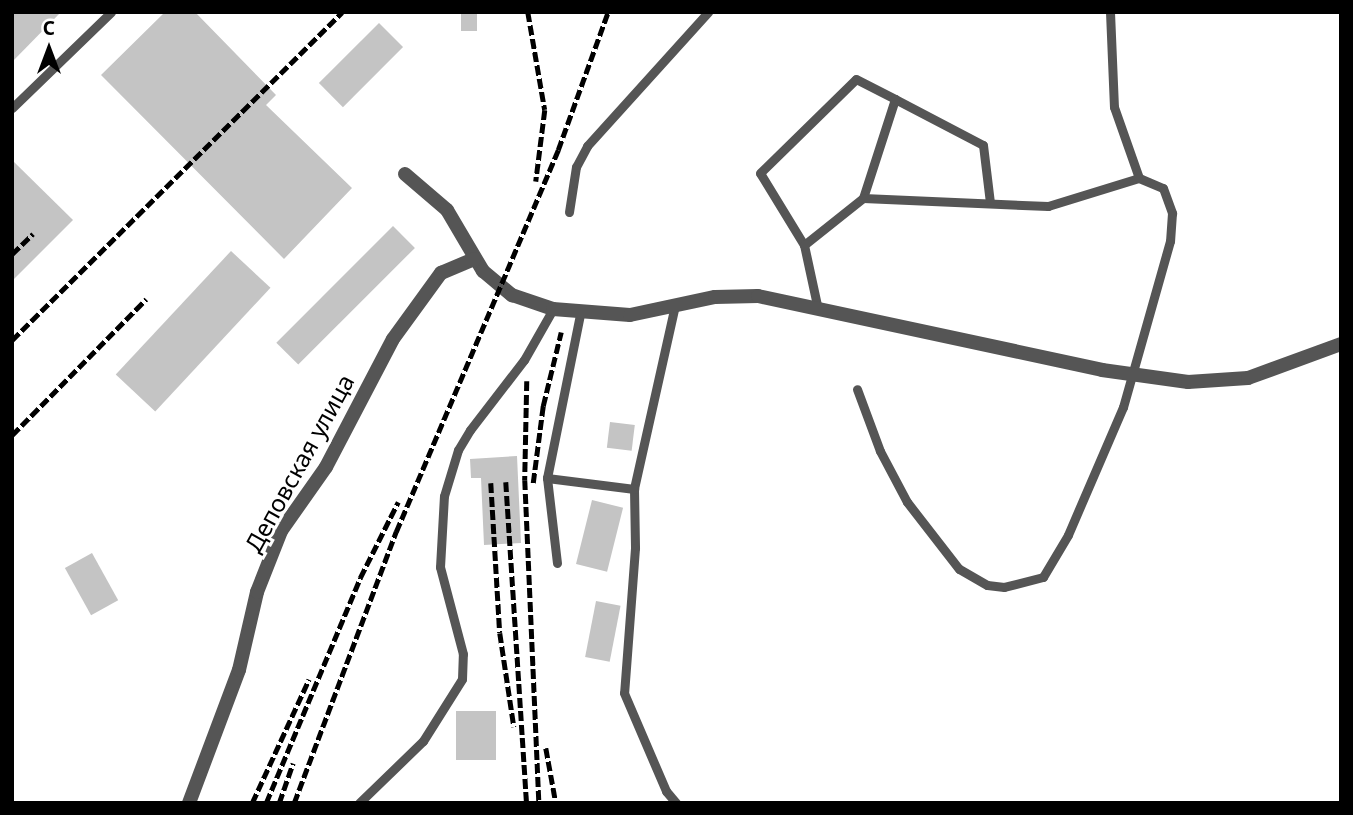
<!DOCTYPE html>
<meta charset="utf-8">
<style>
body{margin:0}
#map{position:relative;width:1353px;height:815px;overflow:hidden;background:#fff;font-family:"Noto Sans",sans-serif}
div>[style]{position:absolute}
.building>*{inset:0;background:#c4c4c4;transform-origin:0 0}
.service>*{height:9px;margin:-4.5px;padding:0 4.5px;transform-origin:4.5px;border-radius:4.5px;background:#555}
.minor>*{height:14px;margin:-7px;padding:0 7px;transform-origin:7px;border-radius:7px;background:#555}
.rail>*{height:4.5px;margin-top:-2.25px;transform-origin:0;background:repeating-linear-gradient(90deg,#000 0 10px,transparent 0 13.5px)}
span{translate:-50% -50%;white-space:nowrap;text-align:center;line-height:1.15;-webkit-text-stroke:6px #fff;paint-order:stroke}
.street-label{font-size:24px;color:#000}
.frame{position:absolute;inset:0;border:14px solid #000;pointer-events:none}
.north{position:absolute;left:14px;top:14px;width:70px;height:70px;-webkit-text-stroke:5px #fff;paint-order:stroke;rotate:0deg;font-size:19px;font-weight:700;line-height:28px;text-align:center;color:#000}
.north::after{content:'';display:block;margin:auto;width:24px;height:32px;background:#000;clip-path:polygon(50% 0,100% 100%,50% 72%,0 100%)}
</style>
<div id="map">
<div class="building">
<i style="clip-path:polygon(12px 12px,61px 12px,12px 62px)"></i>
<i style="clip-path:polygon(165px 12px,195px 12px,276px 95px,266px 105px,352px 188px,284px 259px,101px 75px)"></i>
<i style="left:461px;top:12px;width:16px;height:19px"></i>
<i style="left:379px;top:23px;width:34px;height:85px;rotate:45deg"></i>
<i style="clip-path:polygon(12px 160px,73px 220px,12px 281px)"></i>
<i style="left:393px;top:226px;width:31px;height:165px;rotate:45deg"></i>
<i style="left:231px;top:251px;width:54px;height:169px;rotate:43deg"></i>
<i style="left:610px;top:422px;width:25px;height:26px;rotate:7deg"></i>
<i style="clip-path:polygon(517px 456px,521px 543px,484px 545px,481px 478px,471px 478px,470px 459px)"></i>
<i style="left:592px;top:500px;width:32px;height:66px;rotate:14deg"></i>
<i style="left:92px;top:553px;width:54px;height:31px;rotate:61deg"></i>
<i style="left:596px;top:601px;width:25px;height:57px;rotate:11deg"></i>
<i style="left:456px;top:711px;width:40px;height:49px"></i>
</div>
<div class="service">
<i style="left:1110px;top:12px;width:95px;rotate:87.6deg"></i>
<i style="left:1114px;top:107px;width:75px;rotate:70.6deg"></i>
<i style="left:895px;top:99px;width:99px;rotate:27.6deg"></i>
<i style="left:983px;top:145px;width:58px;rotate:83.1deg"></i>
<i style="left:12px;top:108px;width:138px;rotate:-44.1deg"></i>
<i style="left:569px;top:212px;width:46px;rotate:-81.2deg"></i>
<i style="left:576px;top:167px;width:24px;rotate:-62deg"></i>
<i style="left:587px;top:146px;width:181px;rotate:-47.9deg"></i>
<i style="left:804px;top:245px;width:84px;rotate:-121.4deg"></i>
<i style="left:760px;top:173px;width:134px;rotate:-44.4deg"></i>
<i style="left:856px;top:79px;width:44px;rotate:27.1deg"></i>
<i style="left:895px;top:99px;width:104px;rotate:107.9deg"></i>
<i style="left:675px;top:305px;width:189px;rotate:102.6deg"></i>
<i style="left:634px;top:489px;width:59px;rotate:89deg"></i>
<i style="left:635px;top:548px;width:145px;rotate:94.3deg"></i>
<i style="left:624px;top:693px;width:107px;rotate:66.8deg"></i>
<i style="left:666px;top:791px;width:16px;rotate:50deg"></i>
<i style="left:817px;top:305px;width:61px;rotate:-102.2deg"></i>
<i style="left:804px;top:245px;width:75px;rotate:-38.5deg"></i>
<i style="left:863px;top:198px;width:185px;rotate:2.5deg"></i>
<i style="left:1048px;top:206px;width:95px;rotate:-17.1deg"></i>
<i style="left:1139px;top:178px;width:26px;rotate:23deg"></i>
<i style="left:1163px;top:188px;width:27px;rotate:70deg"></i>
<i style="left:1172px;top:213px;width:28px;rotate:94deg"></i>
<i style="left:1170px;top:241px;width:173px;rotate:105.8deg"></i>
<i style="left:1123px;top:407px;width:139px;rotate:113.3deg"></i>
<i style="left:1068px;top:535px;width:49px;rotate:120.8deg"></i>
<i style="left:1043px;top:577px;width:40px;rotate:165.6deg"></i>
<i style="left:1004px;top:587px;width:17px;rotate:-173deg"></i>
<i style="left:987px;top:585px;width:32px;rotate:-150deg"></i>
<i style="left:959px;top:569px;width:85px;rotate:-127.8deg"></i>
<i style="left:907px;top:502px;width:58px;rotate:-117.9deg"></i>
<i style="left:880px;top:451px;width:66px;rotate:-110.4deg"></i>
<i style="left:547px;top:478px;width:88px;rotate:7.2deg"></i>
<i style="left:557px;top:563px;width:86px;rotate:-96.7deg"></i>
<i style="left:547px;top:478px;width:167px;rotate:-78.6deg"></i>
<i style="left:359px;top:803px;width:89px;rotate:-44.1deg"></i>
<i style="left:423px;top:741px;width:73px;rotate:-57.8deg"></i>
<i style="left:462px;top:679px;width:25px;rotate:-88deg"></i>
<i style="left:463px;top:654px;width:90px;rotate:-104.8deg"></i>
<i style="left:440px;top:567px;width:71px;rotate:-86.8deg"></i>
<i style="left:444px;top:496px;width:48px;rotate:-73.1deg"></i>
<i style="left:458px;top:450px;width:23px;rotate:-59deg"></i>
<i style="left:470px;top:430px;width:88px;rotate:-52.4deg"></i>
<i style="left:524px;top:360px;width:59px;rotate:-60.4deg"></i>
</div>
<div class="minor">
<i style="left:405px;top:174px;width:55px;rotate:40.6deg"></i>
<i style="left:447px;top:210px;width:71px;rotate:59.5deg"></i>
<i style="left:483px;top:271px;width:38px;rotate:40deg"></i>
<i style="left:512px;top:295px;width:43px;rotate:18.9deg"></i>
<i style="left:553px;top:309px;width:77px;rotate:4.5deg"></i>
<i style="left:630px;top:315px;width:87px;rotate:-12deg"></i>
<i style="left:715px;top:297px;width:43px;rotate:-1.3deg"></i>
<i style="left:758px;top:296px;width:352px;rotate:12.1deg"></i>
<i style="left:1102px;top:370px;width:87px;rotate:7.9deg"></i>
<i style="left:1188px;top:382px;width:60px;rotate:-3.8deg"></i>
<i style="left:1248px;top:378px;width:99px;rotate:-20.1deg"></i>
<i style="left:189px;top:803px;width:142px;rotate:-69.4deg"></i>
<i style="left:239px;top:670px;width:80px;rotate:-77deg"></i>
<i style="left:257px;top:592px;width:66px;rotate:-68.5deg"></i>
<i style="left:281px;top:531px;width:78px;rotate:-54.9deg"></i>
<i style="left:326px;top:467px;width:144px;rotate:-62.4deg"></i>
<i style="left:393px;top:339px;width:82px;rotate:-54deg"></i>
<i style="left:441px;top:273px;width:36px;rotate:-23deg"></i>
</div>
<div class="rail">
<i style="left:528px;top:12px;width:99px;rotate:80.2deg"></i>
<i style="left:545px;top:110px;width:72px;rotate:97.2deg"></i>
<i style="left:12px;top:254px;width:29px;rotate:-44deg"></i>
<i style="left:12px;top:340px;width:465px;rotate:-44.8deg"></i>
<i style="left:527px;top:381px;width:99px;rotate:91.2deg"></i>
<i style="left:525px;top:480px;width:323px;rotate:87.5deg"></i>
<i style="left:12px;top:435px;width:191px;rotate:-45.4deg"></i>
<i style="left:506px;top:482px;width:322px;rotate:86.3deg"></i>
<i style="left:491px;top:483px;width:150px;rotate:86.6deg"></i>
<i style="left:500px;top:633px;width:95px;rotate:81.5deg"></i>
<i style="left:533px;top:483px;width:78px;rotate:-82.6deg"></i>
<i style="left:543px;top:406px;width:76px;rotate:-76.3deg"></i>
<i style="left:546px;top:748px;width:56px;rotate:79.7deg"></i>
<i style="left:252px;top:803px;width:136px;rotate:-65.3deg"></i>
<i style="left:266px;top:803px;width:244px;rotate:-67.3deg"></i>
<i style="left:360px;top:578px;width:85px;rotate:-63.4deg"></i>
<i style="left:279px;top:803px;width:42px;rotate:-70.7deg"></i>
<i style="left:294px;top:803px;width:290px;rotate:-69.4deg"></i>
<i style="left:396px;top:532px;width:415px;rotate:-67deg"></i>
<i style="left:558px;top:150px;width:147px;rotate:-70.1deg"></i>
</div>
<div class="street-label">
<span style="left:299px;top:463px;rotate:-61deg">Деповская улица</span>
</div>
<div class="frame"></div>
<div class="north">С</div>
</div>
